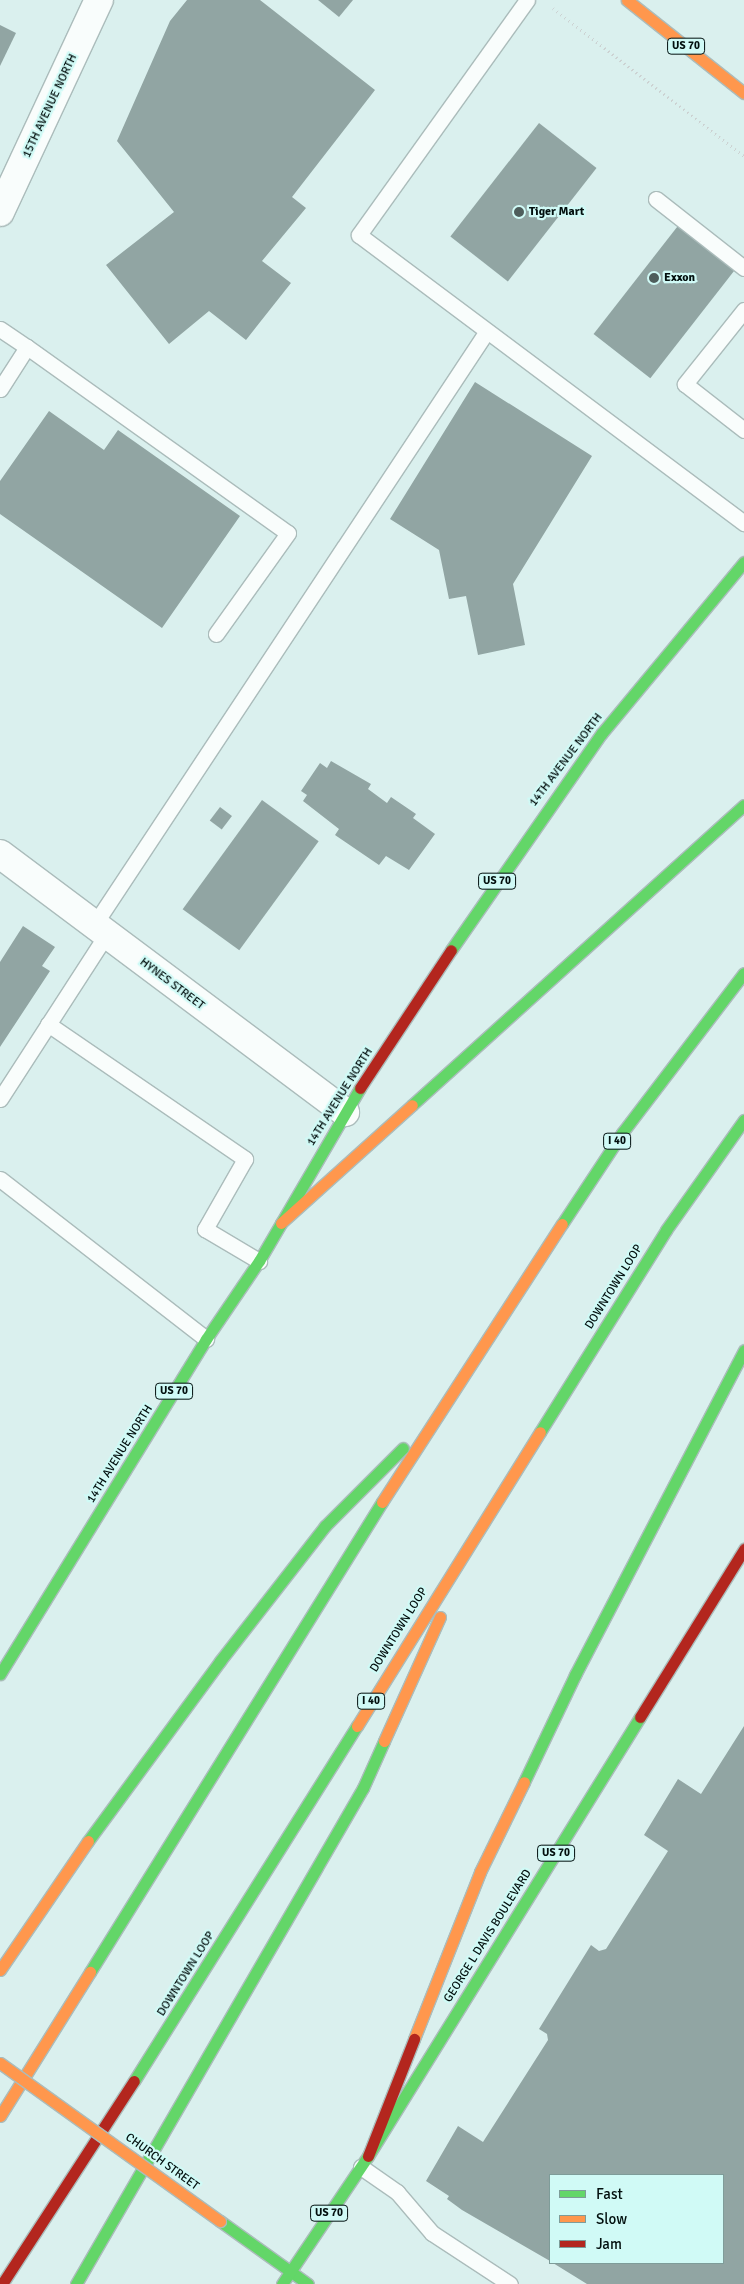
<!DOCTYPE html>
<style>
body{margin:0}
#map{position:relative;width:744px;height:2284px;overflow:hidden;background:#daf0ee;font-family:Signika,sans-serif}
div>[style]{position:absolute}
.building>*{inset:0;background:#91a5a3;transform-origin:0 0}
.path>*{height:3px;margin-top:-1.5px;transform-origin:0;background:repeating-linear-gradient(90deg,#ccd2d2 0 1px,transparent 0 5px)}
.roads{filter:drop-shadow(1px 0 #abbcbb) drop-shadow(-1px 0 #abbcbb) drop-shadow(0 1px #abbcbb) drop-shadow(0 -1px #abbcbb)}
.lane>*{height:15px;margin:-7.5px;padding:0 7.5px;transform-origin:7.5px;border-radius:7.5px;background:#f9fdfc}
.street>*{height:28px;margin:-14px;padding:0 14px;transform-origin:14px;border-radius:14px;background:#f9fdfc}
.fast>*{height:11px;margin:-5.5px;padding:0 5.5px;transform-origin:5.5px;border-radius:5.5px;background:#63d668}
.slow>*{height:11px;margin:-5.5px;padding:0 5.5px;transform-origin:5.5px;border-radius:5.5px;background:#ff974d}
.jam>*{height:11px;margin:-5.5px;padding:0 5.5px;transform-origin:5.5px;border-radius:5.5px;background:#b3261e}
.bridges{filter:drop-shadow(1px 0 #abbcbb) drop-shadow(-1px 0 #abbcbb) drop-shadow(0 1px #abbcbb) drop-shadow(0 -1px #abbcbb)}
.slow-bridge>*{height:11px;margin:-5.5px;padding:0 5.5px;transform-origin:5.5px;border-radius:5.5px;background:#ff974d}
.dots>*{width:14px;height:14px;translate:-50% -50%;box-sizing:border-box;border:2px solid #d0faf6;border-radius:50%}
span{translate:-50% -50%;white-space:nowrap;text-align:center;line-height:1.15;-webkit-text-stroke:4.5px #d0faf6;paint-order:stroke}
.shield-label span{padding:1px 4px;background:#d0faf6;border:1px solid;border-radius:4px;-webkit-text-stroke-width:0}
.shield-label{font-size:11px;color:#020f0e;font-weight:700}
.street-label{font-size:12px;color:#020f0e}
.poi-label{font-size:12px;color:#020f0e;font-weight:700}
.left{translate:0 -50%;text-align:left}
.legend{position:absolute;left:549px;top:2174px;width:175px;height:90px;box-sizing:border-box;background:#d0faf6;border:1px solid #7e9c99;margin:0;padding:6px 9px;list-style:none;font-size:15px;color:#020f0e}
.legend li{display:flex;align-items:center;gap:10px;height:25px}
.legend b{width:25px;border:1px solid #7e9c99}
</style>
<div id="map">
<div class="building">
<i style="clip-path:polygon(187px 0,260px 0,375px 90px,292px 197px,306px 208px,262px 261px,291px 283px,246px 340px,209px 311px,169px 344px,106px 265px,174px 212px,117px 141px,170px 21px)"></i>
<i style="clip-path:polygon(318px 0,353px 0,339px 17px)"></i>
<i style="clip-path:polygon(0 25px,16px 33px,0 66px)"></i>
<i style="left:539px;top:123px;width:73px;height:144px;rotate:38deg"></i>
<i style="left:681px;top:222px;width:72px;height:142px;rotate:38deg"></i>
<i style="clip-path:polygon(475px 382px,592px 456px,513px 584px,525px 645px,478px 655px,466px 596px,449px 599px,439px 550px,390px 519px)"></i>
<i style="clip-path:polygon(49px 411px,104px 450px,118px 430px,240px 516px,162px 628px,0 514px,0 481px)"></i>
<i style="clip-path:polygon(331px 761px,371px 784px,368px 789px,387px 803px,391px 797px,416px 814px,413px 818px,435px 834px,409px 870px,386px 856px,379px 865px,335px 835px,339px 829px,303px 801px,307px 795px,301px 791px,320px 763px,327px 768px)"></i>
<i style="left:262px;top:800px;width:70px;height:135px;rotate:36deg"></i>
<i style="left:220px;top:807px;width:15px;height:17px;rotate:37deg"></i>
<i style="clip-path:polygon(23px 926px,55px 947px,42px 966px,50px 971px,0 1047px,0 962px)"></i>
<i style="clip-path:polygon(744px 1726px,744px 2284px,587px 2284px,553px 2263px,723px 2263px,723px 2175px,550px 2175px,550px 2261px,462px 2210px,447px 2199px,449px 2196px,426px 2181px,458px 2126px,483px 2142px,548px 2040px,547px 2034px,539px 2029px,591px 1945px,599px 1951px,606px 1949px,668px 1851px,644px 1835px,678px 1779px,701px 1794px)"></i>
</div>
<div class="path">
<i style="left:553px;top:8px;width:242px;rotate:37.8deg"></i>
</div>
<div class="roads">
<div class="lane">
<i style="left:527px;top:0;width:289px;rotate:125.6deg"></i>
<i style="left:359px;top:235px;width:481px;rotate:36.8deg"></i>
<i style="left:656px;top:199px;width:112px;rotate:38.1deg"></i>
<i style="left:744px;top:310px;width:95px;rotate:128.6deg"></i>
<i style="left:685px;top:384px;width:75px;rotate:37.9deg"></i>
<i style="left:0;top:329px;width:32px;rotate:34deg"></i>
<i style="left:27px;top:347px;width:50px;rotate:122.7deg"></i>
<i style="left:27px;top:347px;width:320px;rotate:35.5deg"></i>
<i style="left:288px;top:533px;width:124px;rotate:125.5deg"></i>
<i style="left:94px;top:925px;width:712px;rotate:-56.51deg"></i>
<i style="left:48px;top:1024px;width:239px;rotate:34.4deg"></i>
<i style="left:245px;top:1159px;width:81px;rotate:119.7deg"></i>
<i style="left:205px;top:1229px;width:63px;rotate:30.7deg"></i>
<i style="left:0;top:1099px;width:195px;rotate:-57.1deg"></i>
<i style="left:0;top:1179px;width:261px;rotate:37.8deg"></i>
<i style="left:361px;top:2167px;width:44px;rotate:34.8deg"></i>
<i style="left:397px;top:2192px;width:54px;rotate:49.5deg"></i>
<i style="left:432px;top:2233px;width:93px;rotate:33.2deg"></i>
</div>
<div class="street">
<i style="left:0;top:212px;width:234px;rotate:-65deg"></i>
<i style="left:0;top:854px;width:431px;rotate:36.8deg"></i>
</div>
<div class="fast">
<i style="left:451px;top:950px;width:264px;rotate:-55.2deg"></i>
<i style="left:602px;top:733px;width:222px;rotate:-50.3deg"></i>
<i style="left:412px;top:1105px;width:447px;rotate:-42.1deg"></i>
<i style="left:562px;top:1224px;width:109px;rotate:-56.6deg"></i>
<i style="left:622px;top:1133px;width:201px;rotate:-52.7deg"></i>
<i style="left:540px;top:1432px;width:238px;rotate:-58deg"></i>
<i style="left:666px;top:1230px;width:135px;rotate:-54.7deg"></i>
<i style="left:0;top:1674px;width:393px;rotate:-58.4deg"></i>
<i style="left:206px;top:1339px;width:94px;rotate:-55.8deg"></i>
<i style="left:259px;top:1261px;width:200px;rotate:-59.7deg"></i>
<i style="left:524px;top:1782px;width:119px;rotate:-64.5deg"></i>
<i style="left:575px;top:1675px;width:366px;rotate:-62.5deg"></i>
<i style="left:88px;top:1841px;width:223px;rotate:-53.7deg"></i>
<i style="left:220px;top:1661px;width:171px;rotate:-52.1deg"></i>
<i style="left:325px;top:1526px;width:110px;rotate:-45deg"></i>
<i style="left:90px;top:1972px;width:553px;rotate:-58.15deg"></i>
<i style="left:134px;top:2081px;width:419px;rotate:-57.9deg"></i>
<i style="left:220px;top:2221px;width:108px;rotate:35.6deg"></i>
<i style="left:76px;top:2284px;width:573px;rotate:-59.95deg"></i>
<i style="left:363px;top:1788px;width:51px;rotate:-65.9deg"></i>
<i style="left:282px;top:2284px;width:154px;rotate:-56.1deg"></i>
<i style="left:368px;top:2156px;width:516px;rotate:-58.22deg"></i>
</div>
<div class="slow">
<i style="left:627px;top:0;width:149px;rotate:38.5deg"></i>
<i style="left:281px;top:1223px;width:176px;rotate:-42deg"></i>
<i style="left:382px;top:1502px;width:331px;rotate:-57.1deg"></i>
<i style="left:357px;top:1726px;width:346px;rotate:-58.1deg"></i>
<i style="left:384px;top:1741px;width:136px;rotate:-65.7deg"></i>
<i style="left:0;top:1970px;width:156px;rotate:-55.7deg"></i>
<i style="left:414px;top:2039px;width:180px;rotate:-68.4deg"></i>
<i style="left:480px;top:1872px;width:100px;rotate:-63.9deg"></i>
<i style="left:0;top:2116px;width:170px;rotate:-58deg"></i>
</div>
<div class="jam">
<i style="left:360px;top:1088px;width:165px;rotate:-56.6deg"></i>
<i style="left:640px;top:1717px;width:198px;rotate:-58.2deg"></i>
<i style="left:368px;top:2156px;width:126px;rotate:-68.5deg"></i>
<i style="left:2px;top:2284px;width:242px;rotate:-57deg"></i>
</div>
</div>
<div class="bridges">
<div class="slow-bridge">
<i style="left:0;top:2063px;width:271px;rotate:35.7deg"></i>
</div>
</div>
<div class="dots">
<i style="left:519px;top:212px;background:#4e5e5c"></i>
<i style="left:654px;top:278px;background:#4e5e5c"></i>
</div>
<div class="shield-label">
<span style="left:686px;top:46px">US 70</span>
<span style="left:497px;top:881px">US 70</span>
<span style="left:617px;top:1141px">I 40</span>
<span style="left:174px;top:1391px">US 70</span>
<span style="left:371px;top:1701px">I 40</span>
<span style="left:556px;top:1853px">US 70</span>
<span style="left:329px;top:2213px">US 70</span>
</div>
<div class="street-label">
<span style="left:50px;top:106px;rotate:-65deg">15TH AVENUE NORTH</span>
<span style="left:566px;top:760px;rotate:-53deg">14TH AVENUE NORTH</span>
<span style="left:172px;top:984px;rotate:37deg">HYNES STREET</span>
<span style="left:340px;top:1097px;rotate:-58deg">14TH AVENUE NORTH</span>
<span style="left:614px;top:1287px;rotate:-58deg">DOWNTOWN LOOP</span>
<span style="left:120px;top:1454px;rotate:-58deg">14TH AVENUE NORTH</span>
<span style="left:399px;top:1630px;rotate:-58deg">DOWNTOWN LOOP</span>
<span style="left:488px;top:1936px;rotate:-58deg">GEORGE L DAVIS BOULEVARD</span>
<span style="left:186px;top:1974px;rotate:-58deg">DOWNTOWN LOOP</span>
<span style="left:162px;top:2162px;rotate:36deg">CHURCH STREET</span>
</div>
<div class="poi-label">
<span class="left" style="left:529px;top:212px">Tiger Mart</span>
<span class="left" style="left:664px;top:278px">Exxon</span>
</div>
<ul class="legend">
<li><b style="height:6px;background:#63d668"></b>Fast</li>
<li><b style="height:6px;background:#ff974d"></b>Slow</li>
<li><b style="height:6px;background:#b3261e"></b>Jam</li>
</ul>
</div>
